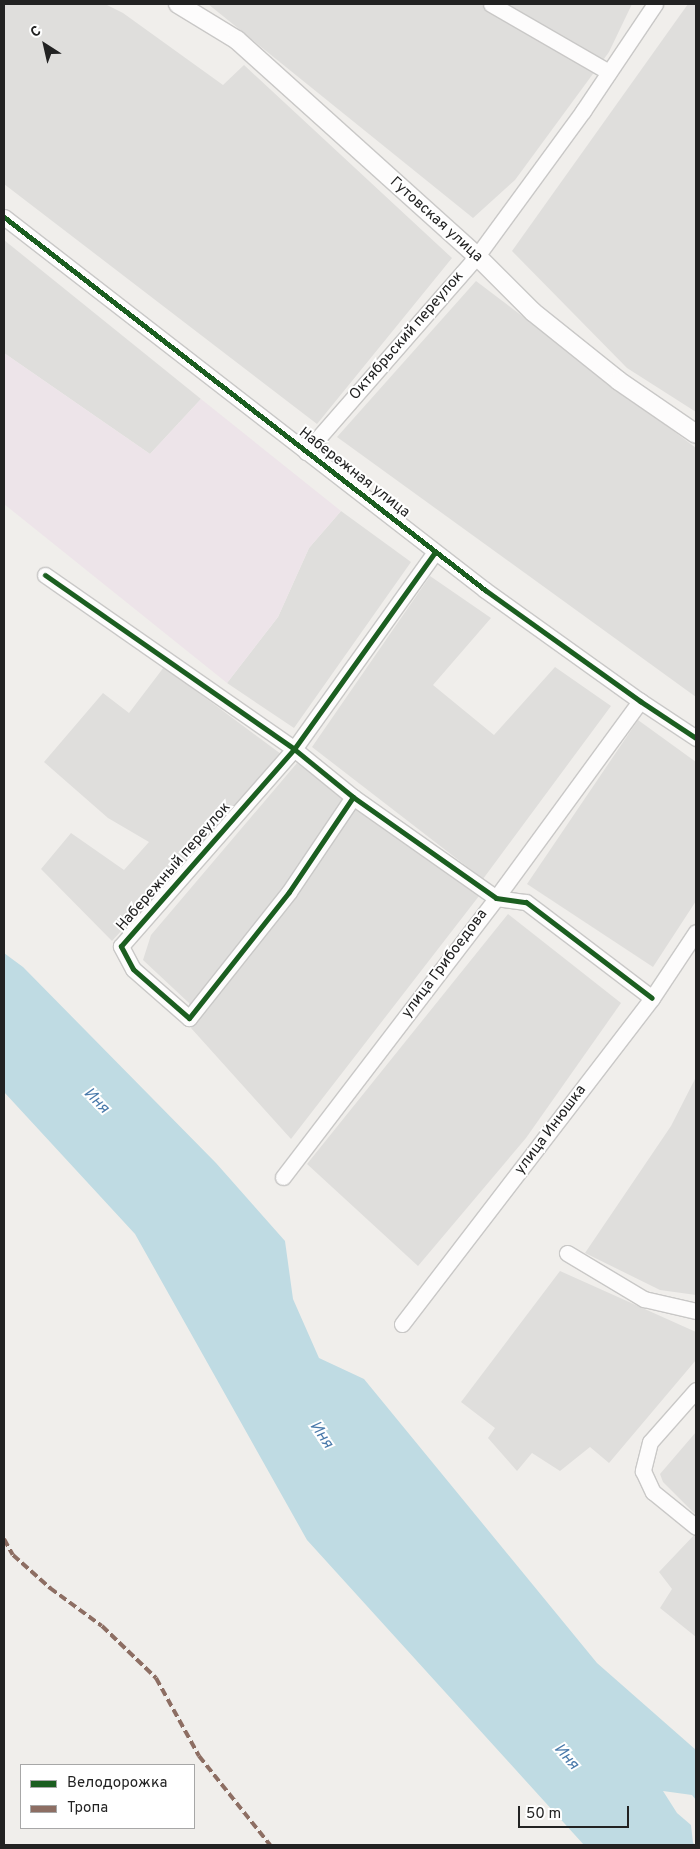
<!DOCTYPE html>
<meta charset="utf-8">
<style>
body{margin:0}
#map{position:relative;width:700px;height:1849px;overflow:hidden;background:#f0eeeb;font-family:Overpass,sans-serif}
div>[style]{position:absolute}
.residential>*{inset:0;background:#dfdedc}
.industrial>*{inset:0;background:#ede4e9}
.water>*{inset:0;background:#bfdbe3}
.roads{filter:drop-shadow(1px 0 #c9c8c7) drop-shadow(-1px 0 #c9c8c7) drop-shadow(0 1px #c9c8c7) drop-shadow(0 -1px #c9c8c7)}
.minor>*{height:15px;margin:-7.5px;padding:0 7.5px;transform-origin:7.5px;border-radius:7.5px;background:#fdfcfc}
.tertiary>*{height:18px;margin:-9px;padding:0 9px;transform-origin:9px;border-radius:9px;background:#fdfcfc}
.quiet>*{height:4px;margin-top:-2px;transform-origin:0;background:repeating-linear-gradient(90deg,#8d6e63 0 8px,transparent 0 12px)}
.cycleway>*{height:5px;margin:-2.5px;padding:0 2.5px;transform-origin:2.5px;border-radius:2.5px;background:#1b5e20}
span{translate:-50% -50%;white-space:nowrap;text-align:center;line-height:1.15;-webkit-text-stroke:4px #fff;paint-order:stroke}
.street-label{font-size:15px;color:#222}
.water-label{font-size:16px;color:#4a7aab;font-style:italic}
.frame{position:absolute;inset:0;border:5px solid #222;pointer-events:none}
.legend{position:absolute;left:20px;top:1764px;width:175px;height:65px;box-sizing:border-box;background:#fff;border:1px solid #a7a7a7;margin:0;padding:6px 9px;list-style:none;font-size:15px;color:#222}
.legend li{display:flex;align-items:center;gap:10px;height:25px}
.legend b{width:25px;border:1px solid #a7a7a7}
.north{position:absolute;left:20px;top:20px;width:50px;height:50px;-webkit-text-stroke:4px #fff;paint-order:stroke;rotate:325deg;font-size:14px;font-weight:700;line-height:20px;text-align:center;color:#222}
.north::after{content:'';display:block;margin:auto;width:18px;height:22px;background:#222;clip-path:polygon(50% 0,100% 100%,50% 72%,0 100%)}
.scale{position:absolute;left:518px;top:1806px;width:111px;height:22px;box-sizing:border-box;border:2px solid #222;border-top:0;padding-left:6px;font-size:15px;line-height:18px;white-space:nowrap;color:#222;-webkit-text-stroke:4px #fff;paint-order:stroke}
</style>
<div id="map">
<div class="residential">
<i style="clip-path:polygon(4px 4px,105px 4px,123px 13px,223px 85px,244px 65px,452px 258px,317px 424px,4px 184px)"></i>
<i style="clip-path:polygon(208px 4px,632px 4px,609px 52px,515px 180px,473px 218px)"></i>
<i style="clip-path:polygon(688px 4px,696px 4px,696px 412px,627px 368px,512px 251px)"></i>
<i style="clip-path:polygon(4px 240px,201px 399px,150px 454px,4px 353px)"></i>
<i style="clip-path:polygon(476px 281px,696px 448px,696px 697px,337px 437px)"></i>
<i style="clip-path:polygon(341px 511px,411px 562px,294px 728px,227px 683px,278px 617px,309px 548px)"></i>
<i style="clip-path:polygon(430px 576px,491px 618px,433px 685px,494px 735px,555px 667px,611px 706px,483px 879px,312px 747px)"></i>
<i style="clip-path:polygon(164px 667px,281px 754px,112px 941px,41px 869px,71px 833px,124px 870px,149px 842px,108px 818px,44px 762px,103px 693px,129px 713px)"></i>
<i style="clip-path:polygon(638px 720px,696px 762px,696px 901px,653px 967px,527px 884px)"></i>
<i style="clip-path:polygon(297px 763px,479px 896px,291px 1139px,191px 1028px,189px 1003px,143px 960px,151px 935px)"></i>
<i style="clip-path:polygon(508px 914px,621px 1003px,526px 1138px,418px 1266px,307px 1164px)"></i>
<i style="clip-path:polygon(696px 1077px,696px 1295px,660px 1290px,585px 1253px,671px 1126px)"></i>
<i style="clip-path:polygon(560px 1271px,696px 1332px,696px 1360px,609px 1463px,590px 1447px,560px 1471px,532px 1453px,517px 1471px,488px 1438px,495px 1428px,461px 1402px)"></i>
<i style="clip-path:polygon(696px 1432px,696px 1515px,663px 1482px,660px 1474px)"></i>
<i style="clip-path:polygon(696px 1533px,696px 1637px,660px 1608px,672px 1589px,659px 1572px)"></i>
</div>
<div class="industrial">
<i style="clip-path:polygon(4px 353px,150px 454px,201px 399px,341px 511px,309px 548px,278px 617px,227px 683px,4px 504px)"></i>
</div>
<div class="water">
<i style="clip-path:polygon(4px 953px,23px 967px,216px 1163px,285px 1241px,293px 1299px,319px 1358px,364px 1379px,597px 1663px,696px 1750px,696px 1800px,692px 1795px,663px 1791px,677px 1813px,691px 1825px,693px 1843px,696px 1845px,584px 1845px,307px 1540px,135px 1234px,4px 1092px)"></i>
</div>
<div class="roads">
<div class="minor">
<i style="left:491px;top:4px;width:136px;rotate:30deg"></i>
<i style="left:4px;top:217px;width:609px;rotate:37.79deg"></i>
<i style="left:485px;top:590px;width:191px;rotate:35.6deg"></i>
<i style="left:640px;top:701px;width:67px;rotate:33.5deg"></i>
<i style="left:306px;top:452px;width:260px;rotate:-48.9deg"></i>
<i style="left:477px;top:256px;width:180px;rotate:-53.8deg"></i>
<i style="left:583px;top:111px;width:129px;rotate:-56.1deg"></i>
<i style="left:45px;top:575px;width:304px;rotate:34.9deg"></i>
<i style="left:294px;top:749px;width:76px;rotate:39.1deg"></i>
<i style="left:353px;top:797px;width:175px;rotate:35.2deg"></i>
<i style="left:496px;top:898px;width:30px;rotate:8deg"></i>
<i style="left:526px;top:902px;width:158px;rotate:37.3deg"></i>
<i style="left:353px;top:797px;width:115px;rotate:124deg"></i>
<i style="left:289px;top:892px;width:161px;rotate:128.4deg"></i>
<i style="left:189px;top:1018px;width:74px;rotate:-138.8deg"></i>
<i style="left:133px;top:969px;width:26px;rotate:-118deg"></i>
<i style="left:121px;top:946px;width:262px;rotate:-48.7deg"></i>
<i style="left:294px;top:749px;width:242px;rotate:-54.4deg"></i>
<i style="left:283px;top:1177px;width:351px;rotate:-52.6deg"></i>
<i style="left:496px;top:898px;width:244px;rotate:-53.8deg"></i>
<i style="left:567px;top:1253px;width:90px;rotate:30.9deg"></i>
<i style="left:644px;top:1299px;width:53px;rotate:13deg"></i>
<i style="left:402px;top:1324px;width:411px;rotate:-52.5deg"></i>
<i style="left:652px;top:998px;width:79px;rotate:-56.3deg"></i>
<i style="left:696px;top:1390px;width:69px;rotate:131.5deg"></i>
<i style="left:650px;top:1442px;width:30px;rotate:104deg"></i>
<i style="left:643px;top:1471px;width:23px;rotate:65deg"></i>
<i style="left:653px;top:1492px;width:55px;rotate:39.1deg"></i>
</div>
<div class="tertiary">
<i style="left:178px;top:4px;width:69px;rotate:31.4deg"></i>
<i style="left:237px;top:40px;width:323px;rotate:42deg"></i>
<i style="left:477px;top:256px;width:79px;rotate:45deg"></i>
<i style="left:533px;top:312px;width:110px;rotate:38.7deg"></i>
<i style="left:619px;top:381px;width:93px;rotate:34.5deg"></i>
</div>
</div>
<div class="quiet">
<i style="left:4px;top:1539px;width:18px;rotate:61deg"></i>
<i style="left:13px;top:1555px;width:50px;rotate:41.7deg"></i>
<i style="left:50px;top:1588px;width:64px;rotate:36.2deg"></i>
<i style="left:102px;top:1626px;width:75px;rotate:43.9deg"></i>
<i style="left:156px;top:1678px;width:89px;rotate:61.1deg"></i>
<i style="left:199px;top:1756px;width:114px;rotate:51.4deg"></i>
</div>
<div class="cycleway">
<i style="left:4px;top:217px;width:609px;rotate:37.79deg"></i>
<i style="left:485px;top:590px;width:191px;rotate:35.6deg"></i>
<i style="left:640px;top:701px;width:67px;rotate:33.5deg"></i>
<i style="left:45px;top:575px;width:304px;rotate:34.9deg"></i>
<i style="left:294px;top:749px;width:76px;rotate:39.1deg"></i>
<i style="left:353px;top:797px;width:175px;rotate:35.2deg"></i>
<i style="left:496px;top:898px;width:30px;rotate:8deg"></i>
<i style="left:526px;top:902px;width:158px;rotate:37.3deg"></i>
<i style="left:353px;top:797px;width:115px;rotate:124deg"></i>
<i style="left:289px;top:892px;width:161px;rotate:128.4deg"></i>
<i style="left:189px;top:1018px;width:74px;rotate:-138.8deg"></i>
<i style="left:133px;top:969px;width:26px;rotate:-118deg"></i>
<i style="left:121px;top:946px;width:262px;rotate:-48.7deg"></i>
<i style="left:294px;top:749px;width:242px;rotate:-54.4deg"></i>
</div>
<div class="street-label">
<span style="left:436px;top:220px;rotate:42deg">Гутовская улица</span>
<span style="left:407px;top:336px;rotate:-49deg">Октябрьский переулок</span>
<span style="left:354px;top:473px;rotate:38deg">Набережная улица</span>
<span style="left:174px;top:867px;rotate:-49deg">Набережный переулок</span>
<span style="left:445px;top:964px;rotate:-53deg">улица Грибоедова</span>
<span style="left:551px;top:1130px;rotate:-53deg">улица Инюшка</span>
</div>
<div class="water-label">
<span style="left:96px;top:1101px;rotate:45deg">Иня</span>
<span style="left:321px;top:1435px;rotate:56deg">Иня</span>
<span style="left:566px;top:1757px;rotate:49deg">Иня</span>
</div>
<div class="frame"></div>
<ul class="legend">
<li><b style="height:6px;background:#1b5e20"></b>Велодорожка</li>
<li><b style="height:6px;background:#8d6e63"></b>Тропа</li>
</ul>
<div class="north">С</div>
<div class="scale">50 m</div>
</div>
